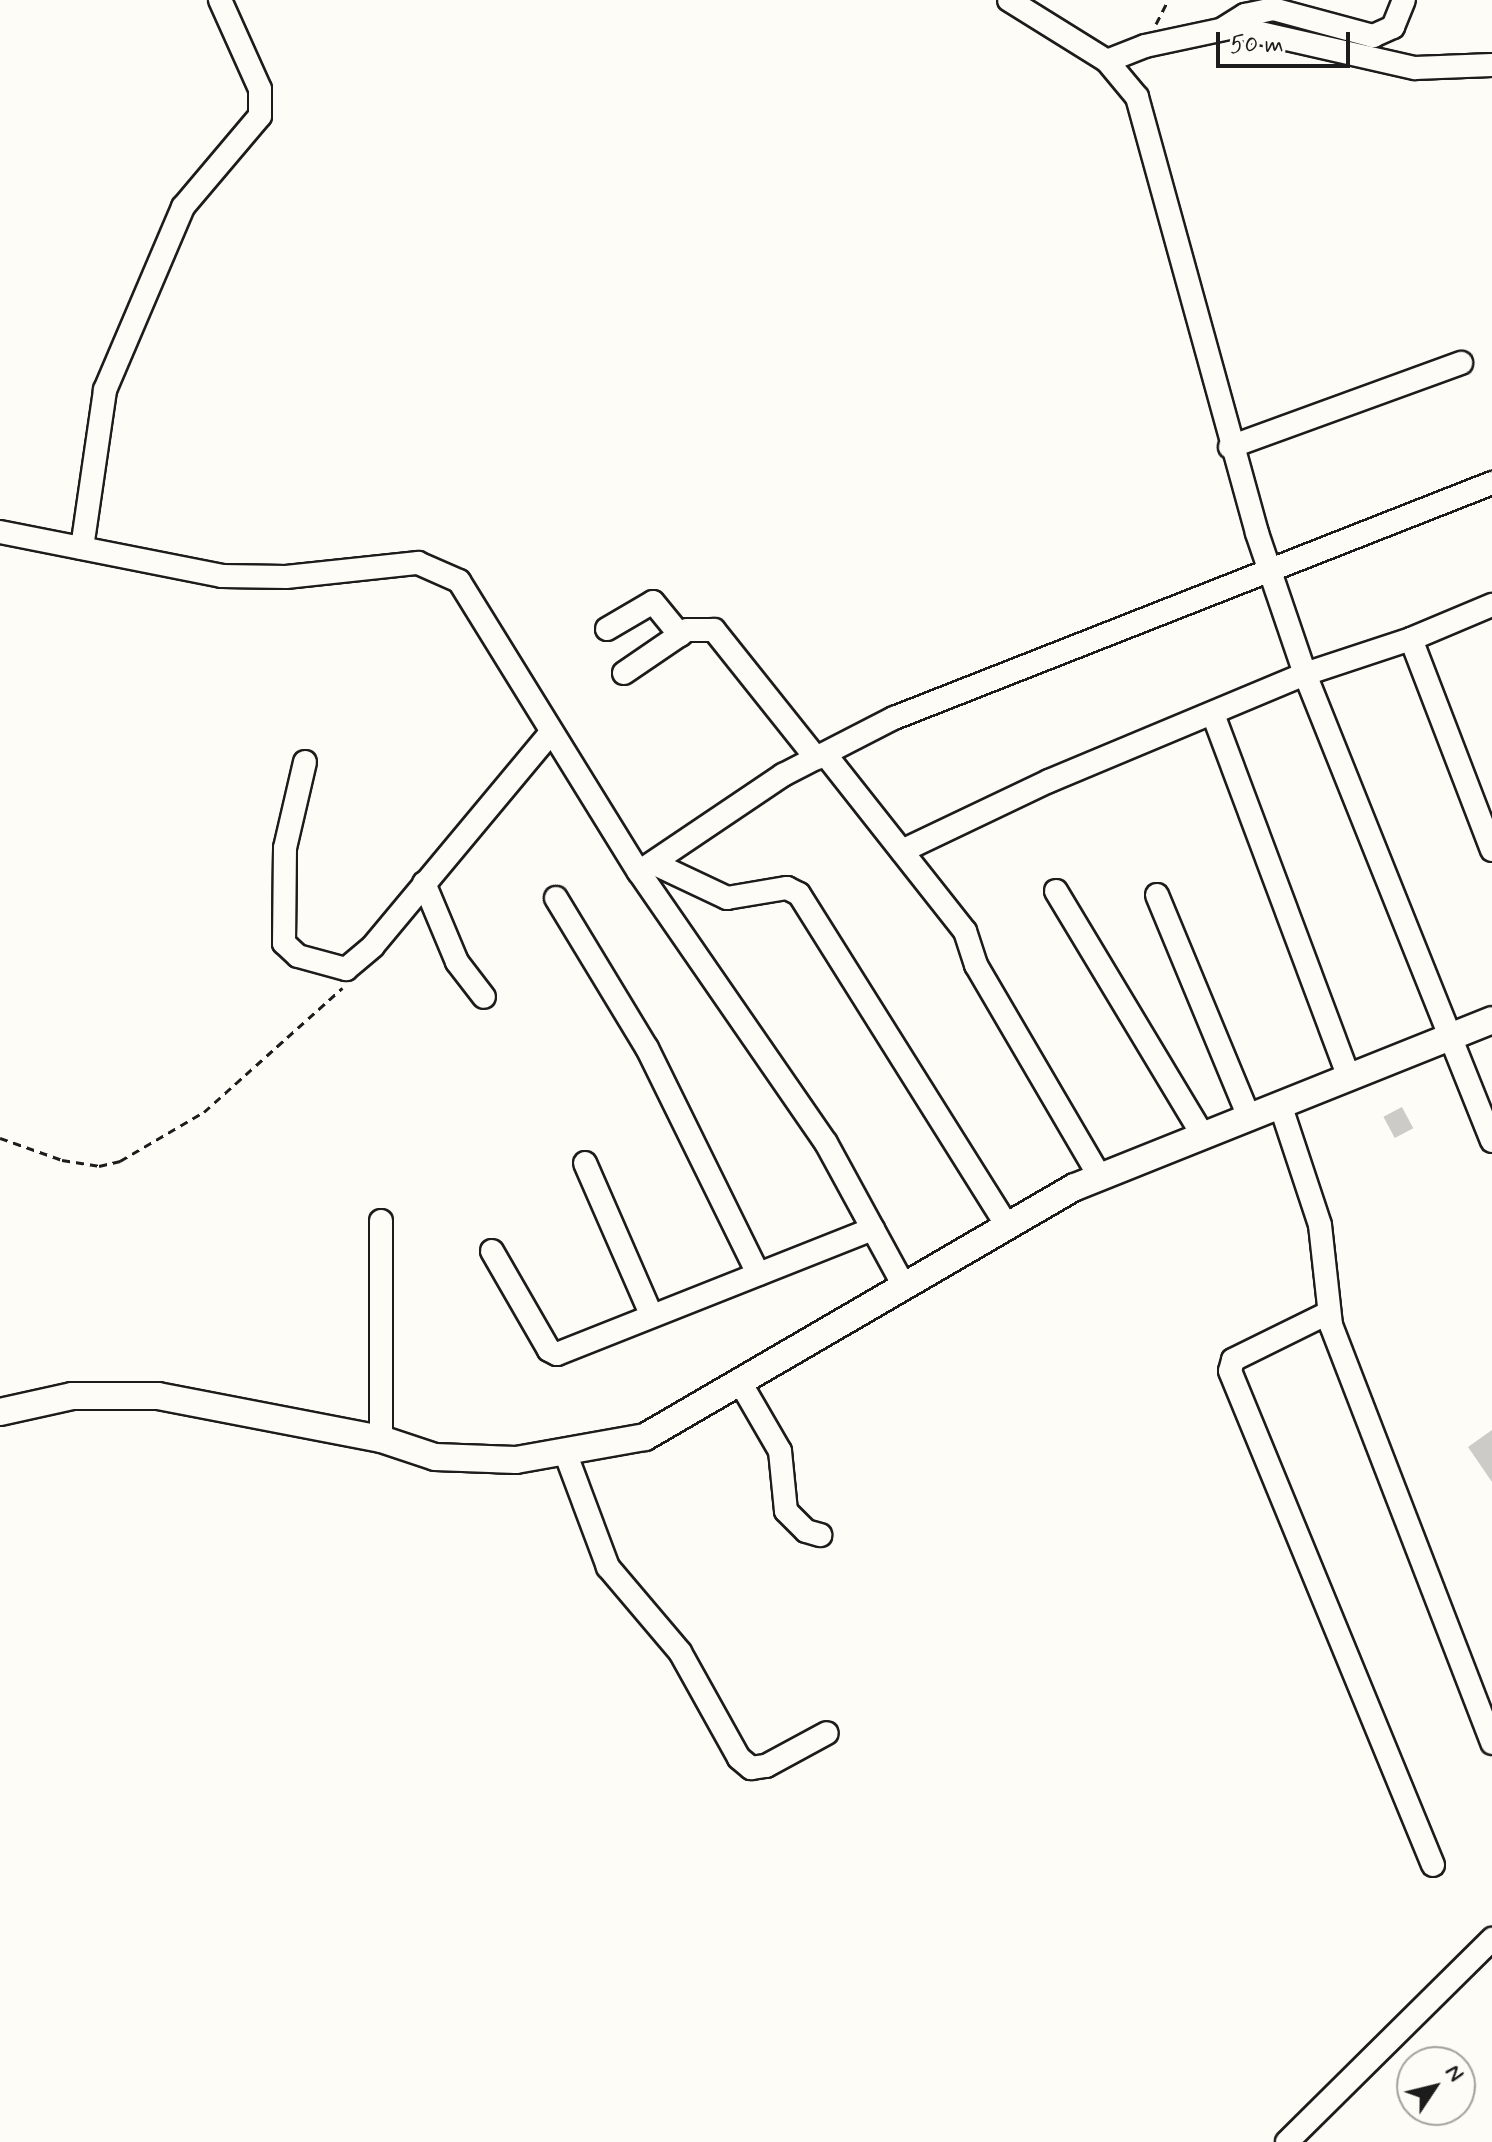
<!DOCTYPE html>
<style>
body{margin:0}
#map{position:relative;width:1492px;height:2142px;overflow:hidden;background:#fdfcf7;font-family:Mynerve,sans-serif}
div>[style]{position:absolute}
.building>*{inset:0;background:#cccbc8;transform-origin:0 0}
.path>*{height:3px;margin-top:-1.5px;transform-origin:0;background:repeating-linear-gradient(90deg,#1c1c1c 0 8px,transparent 0 14px)}
.roads{filter:drop-shadow(2px 0 #1c1c1c) drop-shadow(-2px 0 #1c1c1c) drop-shadow(0 2px #1c1c1c) drop-shadow(0 -2px #1c1c1c)}
.minor>*{height:22px;margin:-11px;padding:0 11px;transform-origin:11px;border-radius:11px;background:#fdfcf7}
.major>*{height:26px;margin:-13px;padding:0 13px;transform-origin:13px;border-radius:13px;background:#fdfcf7}
span{translate:-50% -50%;white-space:nowrap;text-align:center;line-height:1.15;-webkit-text-stroke:8px #fdfcf7;paint-order:stroke}
.north{position:absolute;left:1396px;top:2046px;width:80px;height:80px;box-sizing:border-box;background:#fdfcf7;border:2px solid #a3a29f;border-radius:50%;rotate:55deg;font-size:22px;font-weight:700;line-height:32px;text-align:center;color:#1c1c1c}
.north::after{content:'';display:block;margin:auto;width:28px;height:36px;background:#1c1c1c;clip-path:polygon(50% 0,100% 100%,50% 72%,0 100%)}
.scale{position:absolute;left:1216px;top:32px;width:134px;height:36px;box-sizing:border-box;border:4px solid #1c1c1c;border-top:0;padding-left:10px;font-size:24px;line-height:28px;white-space:nowrap;color:#1c1c1c;-webkit-text-stroke:6px #fdfcf7;paint-order:stroke}
</style>
<div id="map">
<div class="building">
<i style="left:1402px;top:1107px;width:24px;height:21px;rotate:62deg"></i>
<i style="clip-path:polygon(1492px 1430px,1492px 1482px,1468px 1447px)"></i>
</div>
<div class="path">
<i style="left:1156px;top:24px;width:27px;rotate:-63deg"></i>
<i style="left:0;top:1138px;width:66px;rotate:19.5deg"></i>
<i style="left:62px;top:1160px;width:37px;rotate:9deg"></i>
<i style="left:99px;top:1166px;width:22px;rotate:-13deg"></i>
<i style="left:120px;top:1161px;width:97px;rotate:-30.3deg"></i>
<i style="left:204px;top:1112px;width:186px;rotate:-41.9deg"></i>
</div>
<div class="roads">
<div class="minor">
<i style="left:1009px;top:0;width:115px;rotate:31.9deg"></i>
<i style="left:1107px;top:61px;width:47px;rotate:50.2deg"></i>
<i style="left:1137px;top:97px;width:452px;rotate:74.6deg"></i>
<i style="left:1257px;top:533px;width:149px;rotate:71.2deg"></i>
<i style="left:1305px;top:674px;width:503px;rotate:68.18deg"></i>
<i style="left:1224px;top:28px;width:25px;rotate:-32deg"></i>
<i style="left:1245px;top:15px;width:29px;rotate:-12deg"></i>
<i style="left:1273px;top:9px;width:104px;rotate:15.1deg"></i>
<i style="left:1373px;top:36px;width:22px;rotate:-24deg"></i>
<i style="left:1393px;top:27px;width:29px;rotate:-68deg"></i>
<i style="left:1107px;top:61px;width:41px;rotate:-21.5deg"></i>
<i style="left:1145px;top:46px;width:91px;rotate:-12.1deg"></i>
<i style="left:1234px;top:27px;width:186px;rotate:12.8deg"></i>
<i style="left:1415px;top:68px;width:77px;rotate:-2.2deg"></i>
<i style="left:1230px;top:447px;width:246px;rotate:-20deg"></i>
<i style="left:0;top:532px;width:226px;rotate:11.2deg"></i>
<i style="left:222px;top:576px;width:64px;rotate:0.9deg"></i>
<i style="left:286px;top:577px;width:133px;rotate:-6.1deg"></i>
<i style="left:418px;top:563px;width:45px;rotate:23.7deg"></i>
<i style="left:459px;top:581px;width:342px;rotate:58.3deg"></i>
<i style="left:639px;top:872px;width:329px;rotate:55.4deg"></i>
<i style="left:826px;top:1143px;width:163px;rotate:61.4deg"></i>
<i style="left:82px;top:548px;width:160px;rotate:-81.7deg"></i>
<i style="left:105px;top:390px;width:199px;rotate:-66.9deg"></i>
<i style="left:183px;top:207px;width:119px;rotate:-49.8deg"></i>
<i style="left:260px;top:116px;width:27px;rotate:-90deg"></i>
<i style="left:260px;top:89px;width:98px;rotate:-114.2deg"></i>
<i style="left:607px;top:629px;width:53px;rotate:-30.4deg"></i>
<i style="left:653px;top:602px;width:43px;rotate:50.7deg"></i>
<i style="left:1411px;top:639px;width:226px;rotate:69deg"></i>
<i style="left:624px;top:673px;width:76px;rotate:-34.3deg"></i>
<i style="left:687px;top:630px;width:27px"></i>
<i style="left:714px;top:630px;width:164px;rotate:51.4deg"></i>
<i style="left:1213px;top:714px;width:388px;rotate:69.5deg"></i>
<i style="left:825px;top:754px;width:226px;rotate:51.7deg"></i>
<i style="left:965px;top:931px;width:36px;rotate:72deg"></i>
<i style="left:976px;top:965px;width:246px;rotate:59.7deg"></i>
<i style="left:305px;top:762px;width:88px;rotate:103.1deg"></i>
<i style="left:285px;top:848px;width:95px;rotate:90.6deg"></i>
<i style="left:284px;top:943px;width:19px;rotate:43deg"></i>
<i style="left:298px;top:956px;width:50px;rotate:15.2deg"></i>
<i style="left:346px;top:969px;width:35px;rotate:-40deg"></i>
<i style="left:373px;top:946px;width:278px;rotate:-50.2deg"></i>
<i style="left:902px;top:851px;width:163px;rotate:-25.5deg"></i>
<i style="left:1049px;top:781px;width:277px;rotate:-22.7deg"></i>
<i style="left:1305px;top:674px;width:112px;rotate:-18.3deg"></i>
<i style="left:1411px;top:639px;width:88px;rotate:-22.8deg"></i>
<i style="left:653px;top:863px;width:82px;rotate:25.3deg"></i>
<i style="left:727px;top:898px;width:61px;rotate:-9.5deg"></i>
<i style="left:787px;top:888px;width:13px;rotate:27deg"></i>
<i style="left:799px;top:894px;width:392px;rotate:57.9deg"></i>
<i style="left:639px;top:872px;width:174px;rotate:-34deg"></i>
<i style="left:783px;top:775px;width:125px;rotate:-27.2deg"></i>
<i style="left:894px;top:718px;width:643px;rotate:-21.45deg"></i>
<i style="left:424px;top:883px;width:86px;rotate:67.3deg"></i>
<i style="left:457px;top:962px;width:44px;rotate:52.4deg"></i>
<i style="left:1056px;top:891px;width:286px;rotate:59deg"></i>
<i style="left:1157px;top:895px;width:240px;rotate:67.5deg"></i>
<i style="left:556px;top:898px;width:175px;rotate:58.8deg"></i>
<i style="left:647px;top:1048px;width:252px;rotate:63.8deg"></i>
<i style="left:1280px;top:1104px;width:127px;rotate:71.7deg"></i>
<i style="left:1320px;top:1225px;width:101px;rotate:83.7deg"></i>
<i style="left:1331px;top:1325px;width:448px;rotate:68.9deg"></i>
<i style="left:585px;top:1163px;width:167px;rotate:66.4deg"></i>
<i style="left:381px;top:1221px;width:218px;rotate:90deg"></i>
<i style="left:492px;top:1251px;width:114px;rotate:60.1deg"></i>
<i style="left:549px;top:1350px;width:9px;rotate:27deg"></i>
<i style="left:557px;top:1354px;width:340px;rotate:-21.6deg"></i>
<i style="left:1328px;top:1313px;width:106px;rotate:153.7deg"></i>
<i style="left:1233px;top:1360px;width:11px;rotate:105deg"></i>
<i style="left:1230px;top:1371px;width:534px;rotate:67.66deg"></i>
<i style="left:740px;top:1382px;width:80px;rotate:59.9deg"></i>
<i style="left:780px;top:1451px;width:60px;rotate:84.3deg"></i>
<i style="left:786px;top:1511px;width:28px;rotate:45deg"></i>
<i style="left:806px;top:1531px;width:15px;rotate:16deg"></i>
<i style="left:565px;top:1452px;width:123px;rotate:69.5deg"></i>
<i style="left:608px;top:1567px;width:111px;rotate:49.7deg"></i>
<i style="left:680px;top:1652px;width:121px;rotate:60.9deg"></i>
<i style="left:739px;top:1758px;width:16px;rotate:40deg"></i>
<i style="left:751px;top:1768px;width:15px;rotate:-8deg"></i>
<i style="left:766px;top:1766px;width:69px;rotate:-28.4deg"></i>
<i style="left:1287px;top:2142px;width:289px;rotate:-44.7deg"></i>
</div>
<div class="major">
<i style="left:0;top:1412px;width:74px;rotate:-12.5deg"></i>
<i style="left:72px;top:1396px;width:86px"></i>
<i style="left:158px;top:1396px;width:227px;rotate:10.9deg"></i>
<i style="left:381px;top:1439px;width:57px;rotate:18.4deg"></i>
<i style="left:435px;top:1457px;width:81px;rotate:2.1deg"></i>
<i style="left:516px;top:1460px;width:131px;rotate:-10.1deg"></i>
<i style="left:645px;top:1437px;width:497px;rotate:-30.2deg"></i>
<i style="left:1075px;top:1187px;width:449px;rotate:-21.8deg"></i>
</div>
</div>
<div class="north">N</div>
<div class="scale">50 m</div>
</div>
